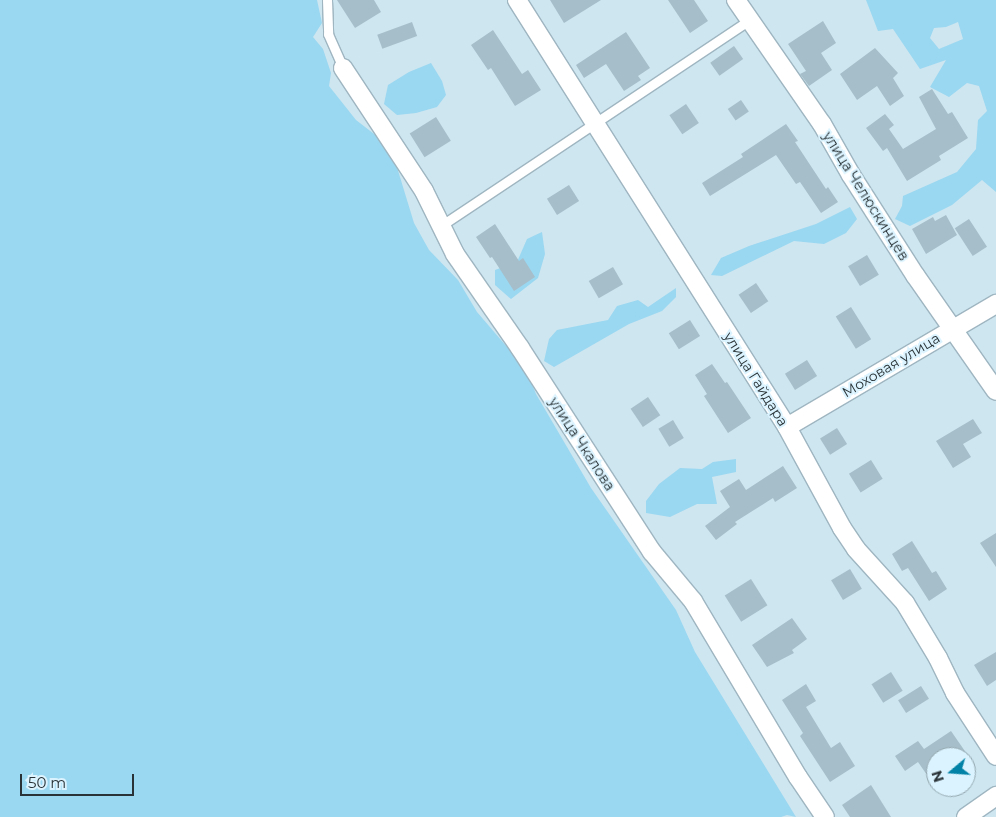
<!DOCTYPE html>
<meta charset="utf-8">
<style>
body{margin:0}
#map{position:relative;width:996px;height:817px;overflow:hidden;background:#cde6f0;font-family:Montserrat,sans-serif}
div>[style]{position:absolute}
.green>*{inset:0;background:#9ad7f1}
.building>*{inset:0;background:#a6bec9;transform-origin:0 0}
.roads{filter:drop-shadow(1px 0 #9fb6c1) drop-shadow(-1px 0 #9fb6c1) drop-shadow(0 1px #9fb6c1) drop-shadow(0 -1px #9fb6c1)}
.lane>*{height:9px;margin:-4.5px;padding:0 4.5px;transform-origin:4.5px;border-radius:4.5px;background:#fff}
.street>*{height:18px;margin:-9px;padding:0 9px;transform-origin:9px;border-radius:9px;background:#fff}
span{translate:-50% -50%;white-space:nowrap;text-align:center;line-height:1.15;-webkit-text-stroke:4px #daf3fe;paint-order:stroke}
.street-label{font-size:14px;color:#293236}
.north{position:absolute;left:926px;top:747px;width:50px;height:50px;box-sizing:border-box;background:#daf3fe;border:1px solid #93a6ae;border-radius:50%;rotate:252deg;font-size:14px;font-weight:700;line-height:20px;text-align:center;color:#293236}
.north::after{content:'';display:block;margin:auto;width:18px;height:22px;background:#0182a6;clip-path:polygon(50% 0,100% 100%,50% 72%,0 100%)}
.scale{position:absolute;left:20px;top:774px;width:114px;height:22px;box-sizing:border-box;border:2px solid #293236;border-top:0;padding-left:6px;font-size:15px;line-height:18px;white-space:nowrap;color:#293236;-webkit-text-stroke:4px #daf3fe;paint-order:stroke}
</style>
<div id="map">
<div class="green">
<i style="clip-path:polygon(0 0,317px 0,322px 23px,313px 37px,323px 49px,331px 73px,329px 86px,356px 120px,378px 137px,396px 164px,414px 223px,429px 250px,458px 280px,477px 312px,526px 369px,536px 394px,591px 488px,676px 610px,695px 652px,796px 817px,787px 815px,781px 817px,0 817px)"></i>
<i style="clip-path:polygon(evenodd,866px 0,996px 0,996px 192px,982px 180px,952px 205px,910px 226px,895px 219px,902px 206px,903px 196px,957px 172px,976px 149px,978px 120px,987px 111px,979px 86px,967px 83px,949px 97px,930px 87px,946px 60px,920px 69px,893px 29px,878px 31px,866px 0,958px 22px,963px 39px,939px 49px,930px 38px,934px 28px,946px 27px,958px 22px)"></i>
<i style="clip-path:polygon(431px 63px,442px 81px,446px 95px,437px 107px,416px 113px,397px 115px,384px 104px,388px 85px,409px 72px)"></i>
<i style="clip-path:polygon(850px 207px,857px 219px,846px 233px,824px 244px,794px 241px,722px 276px,711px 275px,721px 258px,749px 246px,816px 224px)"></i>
<i style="clip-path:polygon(542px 232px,545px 254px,538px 278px,511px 299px,495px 285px,495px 270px,517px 262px,527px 239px)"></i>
<i style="clip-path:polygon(676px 288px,676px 297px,662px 311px,629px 324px,554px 367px,544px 361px,549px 339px,557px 330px,608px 320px,617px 306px,638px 300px,648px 307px)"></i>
<i style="clip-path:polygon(736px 459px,736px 472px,712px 477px,717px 504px,697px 504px,670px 517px,646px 513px,646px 501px,659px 484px,680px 468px,702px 469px,713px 462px)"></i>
</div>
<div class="building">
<i style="clip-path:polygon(337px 0,374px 0,381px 12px,355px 28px)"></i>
<i style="clip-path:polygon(550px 0,601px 0,564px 23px)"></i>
<i style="clip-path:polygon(668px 0,694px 0,708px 21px,690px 33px)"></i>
<i style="clip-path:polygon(823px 21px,836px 43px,821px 53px,832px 70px,809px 86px,800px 74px,806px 71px,788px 44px)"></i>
<i style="left:412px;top:22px;width:15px;height:37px;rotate:70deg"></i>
<i style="clip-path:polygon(493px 30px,522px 74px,528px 70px,541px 90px,515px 106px,491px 68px,488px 70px,471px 45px)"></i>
<i style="clip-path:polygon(626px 32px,650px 68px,638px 76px,641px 80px,624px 91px,606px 64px,584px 78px,576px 65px)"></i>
<i style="left:734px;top:46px;width:16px;height:29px;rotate:55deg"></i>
<i style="clip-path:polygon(875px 48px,898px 73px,893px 78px,904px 96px,890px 106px,877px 86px,857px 100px,840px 74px)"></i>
<i style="clip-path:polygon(932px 89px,948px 114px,952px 112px,968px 138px,939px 156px,941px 160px,907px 181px,887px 148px,883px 151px,866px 128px,885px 114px,894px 125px,889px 129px,903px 149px,936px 129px,919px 97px)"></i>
<i style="left:741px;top:100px;width:14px;height:16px;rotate:56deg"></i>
<i style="left:686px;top:104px;width:23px;height:20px;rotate:56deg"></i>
<i style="left:436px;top:117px;width:28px;height:31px;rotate:58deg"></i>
<i style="clip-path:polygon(786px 124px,798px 141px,795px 142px,826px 189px,828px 187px,838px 202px,821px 213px,800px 182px,796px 184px,776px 155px,710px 196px,702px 183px,743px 157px,741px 154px)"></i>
<i style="left:569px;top:185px;width:19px;height:26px;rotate:58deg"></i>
<i style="clip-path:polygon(946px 215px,957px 235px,926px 254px,912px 229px,933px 217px,935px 221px)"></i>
<i style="left:969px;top:219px;width:33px;height:17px;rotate:57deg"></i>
<i style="clip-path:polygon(495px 224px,519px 261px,523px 258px,535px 277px,514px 291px,492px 257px,490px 258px,476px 237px)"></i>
<i style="left:867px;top:255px;width:23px;height:22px;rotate:59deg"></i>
<i style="left:613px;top:267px;width:20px;height:28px;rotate:60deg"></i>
<i style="left:756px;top:283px;width:22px;height:21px;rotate:56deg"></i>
<i style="left:851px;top:307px;width:38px;height:18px;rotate:58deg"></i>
<i style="left:690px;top:320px;width:19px;height:25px;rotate:58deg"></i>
<i style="left:807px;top:360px;width:19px;height:26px;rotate:58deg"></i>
<i style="clip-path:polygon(712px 364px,725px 383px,727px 382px,751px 418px,728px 433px,704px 396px,707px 394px,695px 375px)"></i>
<i style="left:648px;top:397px;width:22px;height:21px;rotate:56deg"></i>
<i style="clip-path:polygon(973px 419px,982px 433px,963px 444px,971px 457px,953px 468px,936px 441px)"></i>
<i style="left:673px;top:420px;width:21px;height:17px;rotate:59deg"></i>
<i style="left:837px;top:428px;width:19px;height:20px;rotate:58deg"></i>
<i style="left:871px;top:460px;width:22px;height:26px;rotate:58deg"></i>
<i style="clip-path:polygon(783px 466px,797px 488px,775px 502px,773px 498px,735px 522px,737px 524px,716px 540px,705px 526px,730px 507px,720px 491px,739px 479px,746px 490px)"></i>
<i style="clip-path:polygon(996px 533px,996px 567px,980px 543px)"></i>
<i style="clip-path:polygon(912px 541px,932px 573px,936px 571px,947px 589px,929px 601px,908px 568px,902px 571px,892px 554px)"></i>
<i style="left:850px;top:569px;width:23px;height:22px;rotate:59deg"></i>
<i style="left:751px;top:579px;width:31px;height:31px;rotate:58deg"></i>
<i style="clip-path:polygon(792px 618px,807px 639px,792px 650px,794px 653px,767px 667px,752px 645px)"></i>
<i style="clip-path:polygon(996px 652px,996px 680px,987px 686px,974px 665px)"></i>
<i style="left:891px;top:672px;width:22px;height:23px;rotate:58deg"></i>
<i style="clip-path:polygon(806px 684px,816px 701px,806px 707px,831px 748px,840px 742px,855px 766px,830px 782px,800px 736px,803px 733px,782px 700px)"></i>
<i style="left:921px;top:686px;width:15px;height:27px;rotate:58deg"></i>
<i style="clip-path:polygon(951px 731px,969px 757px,936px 757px,936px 788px,918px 762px,905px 771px,895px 756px,918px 741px,924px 749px)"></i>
<i style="clip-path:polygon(871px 785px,891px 817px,850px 817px,842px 805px)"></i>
</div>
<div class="roads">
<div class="lane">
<i style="left:327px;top:0;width:34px;rotate:88deg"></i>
<i style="left:328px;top:34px;width:37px;rotate:66deg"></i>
<i style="left:442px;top:225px;width:369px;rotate:-33.7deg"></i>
</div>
<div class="street">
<i style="left:517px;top:0;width:505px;rotate:57.69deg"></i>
<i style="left:787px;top:427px;width:115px;rotate:61.4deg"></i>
<i style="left:842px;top:528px;width:25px;rotate:56deg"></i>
<i style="left:856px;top:549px;width:73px;rotate:47.8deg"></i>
<i style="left:905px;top:603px;width:64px;rotate:59deg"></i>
<i style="left:938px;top:658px;width:39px;rotate:64deg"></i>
<i style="left:955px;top:693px;width:75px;rotate:56.9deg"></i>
<i style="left:736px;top:0;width:151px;rotate:55.3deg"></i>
<i style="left:822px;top:124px;width:59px;rotate:60.4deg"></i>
<i style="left:851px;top:175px;width:119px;rotate:57.4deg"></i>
<i style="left:915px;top:275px;width:141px;rotate:55.1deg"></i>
<i style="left:343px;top:68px;width:147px;rotate:56.6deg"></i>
<i style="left:424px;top:191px;width:70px;rotate:63.8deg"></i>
<i style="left:455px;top:254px;width:114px;rotate:55.3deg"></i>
<i style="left:520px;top:348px;width:243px;rotate:57.1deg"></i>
<i style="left:652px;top:552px;width:64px;rotate:50.1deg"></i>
<i style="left:693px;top:601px;width:205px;rotate:59.2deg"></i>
<i style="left:798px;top:777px;width:48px;rotate:56deg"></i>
<i style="left:787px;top:427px;width:243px;rotate:-30.5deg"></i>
<i style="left:966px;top:817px;width:37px;rotate:-35deg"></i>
</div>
</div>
<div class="street-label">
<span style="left:866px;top:196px;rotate:58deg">улица Челюскинцев</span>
<span style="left:891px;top:365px;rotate:-31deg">Моховая улица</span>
<span style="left:756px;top:379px;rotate:58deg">улица Гайдара</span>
<span style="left:582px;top:444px;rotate:57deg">улица Чкалова</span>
</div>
<div class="north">N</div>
<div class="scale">50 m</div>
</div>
